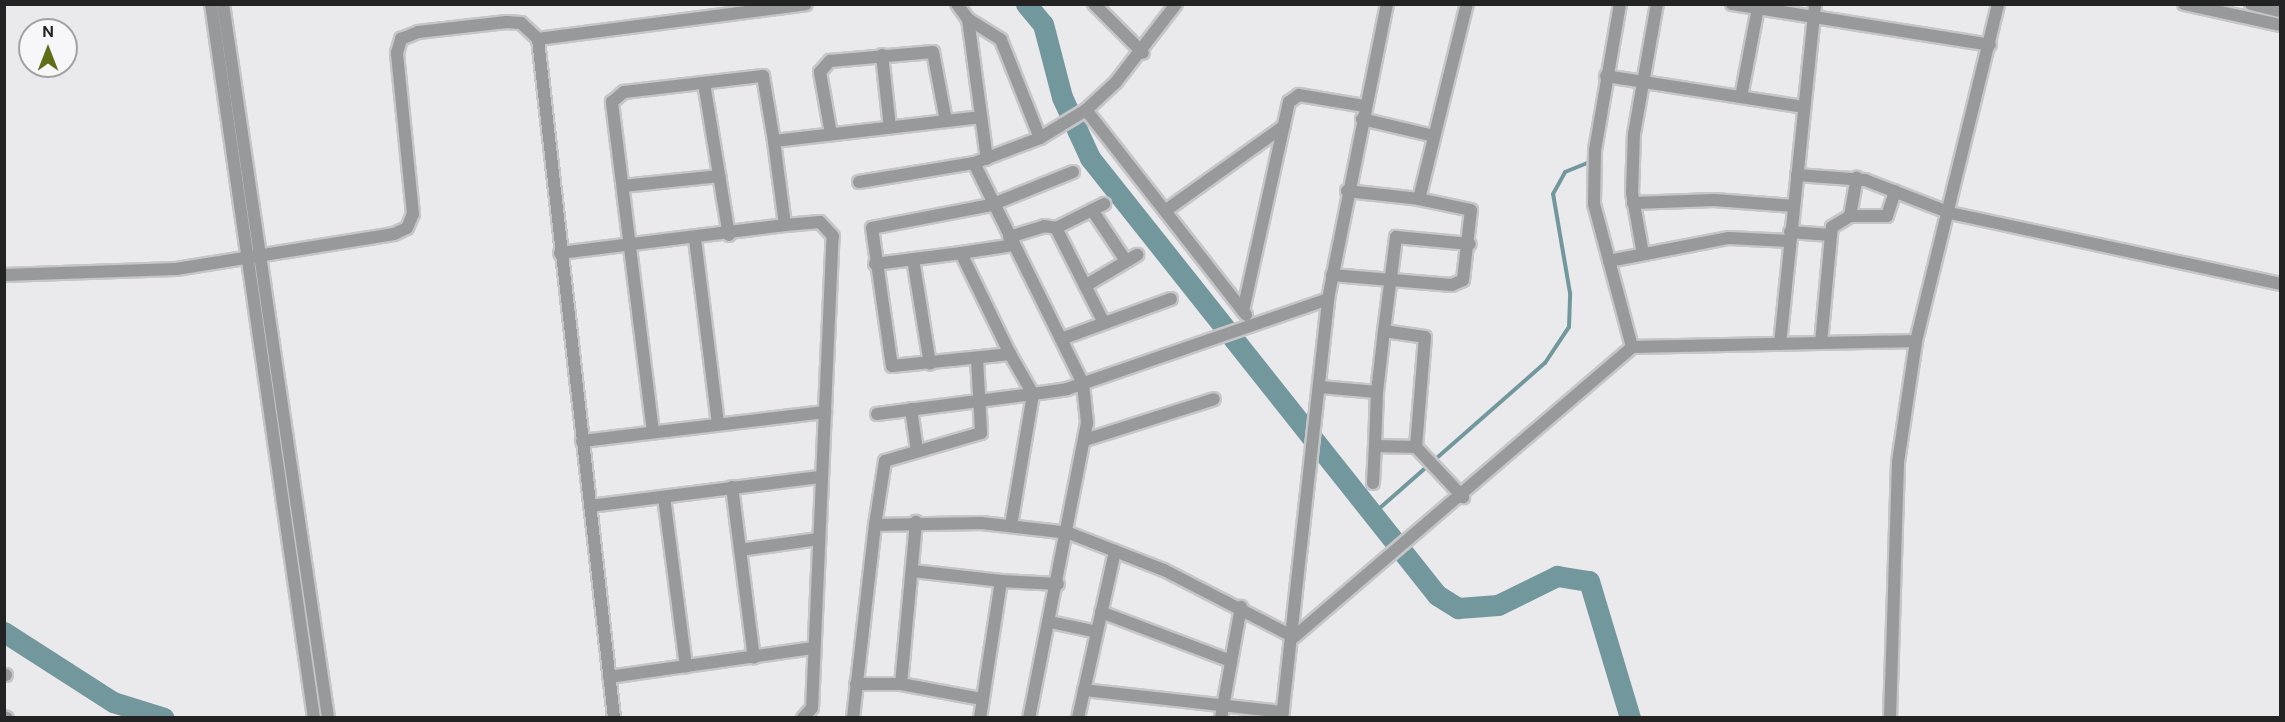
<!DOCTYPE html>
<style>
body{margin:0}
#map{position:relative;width:2285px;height:722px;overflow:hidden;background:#eaeaed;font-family:"DM Sans",sans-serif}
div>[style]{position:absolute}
.stream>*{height:4px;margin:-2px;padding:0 2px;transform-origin:2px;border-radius:2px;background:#72989d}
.river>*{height:21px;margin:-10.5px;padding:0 10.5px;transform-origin:10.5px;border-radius:10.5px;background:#72989d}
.roads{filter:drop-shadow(2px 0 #c6c6c9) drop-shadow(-2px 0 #c6c6c9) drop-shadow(0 2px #c6c6c9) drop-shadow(0 -2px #c6c6c9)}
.street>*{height:12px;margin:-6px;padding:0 6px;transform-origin:6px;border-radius:6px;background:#98999a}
span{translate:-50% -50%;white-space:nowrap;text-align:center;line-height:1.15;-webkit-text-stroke:6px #f7f7fa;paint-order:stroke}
.frame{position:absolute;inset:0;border:6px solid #232324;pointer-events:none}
.north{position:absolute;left:18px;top:18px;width:60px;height:60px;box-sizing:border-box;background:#f7f7fa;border:2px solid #a2a2a4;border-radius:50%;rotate:0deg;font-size:16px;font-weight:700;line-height:24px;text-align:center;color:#232324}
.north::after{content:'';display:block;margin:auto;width:21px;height:27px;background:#5d6d18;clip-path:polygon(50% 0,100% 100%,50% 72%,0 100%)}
</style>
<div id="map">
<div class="stream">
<i style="left:1373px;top:514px;width:229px;rotate:-41.3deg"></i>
<i style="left:1545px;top:363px;width:43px;rotate:-56.3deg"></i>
<i style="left:1569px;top:327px;width:34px;rotate:-88deg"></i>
<i style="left:1570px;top:293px;width:100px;rotate:-99.7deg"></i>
<i style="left:1553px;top:194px;width:25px;rotate:-61deg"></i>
<i style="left:1565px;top:172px;width:24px;rotate:-22deg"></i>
</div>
<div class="river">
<i style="left:1026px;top:4px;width:26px;rotate:50deg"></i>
<i style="left:1043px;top:24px;width:75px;rotate:75.4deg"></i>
<i style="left:1062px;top:97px;width:67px;rotate:65.3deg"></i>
<i style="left:1090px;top:158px;width:558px;rotate:51.55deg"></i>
<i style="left:1437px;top:595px;width:25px;rotate:32deg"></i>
<i style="left:1458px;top:608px;width:40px;rotate:-4.3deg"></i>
<i style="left:1498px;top:605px;width:66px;rotate:-26.2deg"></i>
<i style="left:1557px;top:576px;width:32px;rotate:9deg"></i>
<i style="left:1589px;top:581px;width:143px;rotate:73.3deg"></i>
<i style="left:4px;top:632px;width:130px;rotate:32.7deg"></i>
<i style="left:113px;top:702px;width:53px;rotate:17.4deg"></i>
</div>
<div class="roads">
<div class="street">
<i style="left:211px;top:4px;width:721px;rotate:81.79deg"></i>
<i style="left:223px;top:4px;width:722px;rotate:81.63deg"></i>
<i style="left:957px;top:4px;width:19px;rotate:54deg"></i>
<i style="left:968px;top:19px;width:141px;rotate:82.3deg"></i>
<i style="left:1094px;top:4px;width:69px;rotate:45deg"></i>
<i style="left:1620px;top:4px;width:148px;rotate:99.7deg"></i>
<i style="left:1595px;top:150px;width:54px;rotate:91.1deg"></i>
<i style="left:1594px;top:204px;width:148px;rotate:75.1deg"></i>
<i style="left:1732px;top:4px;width:261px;rotate:9deg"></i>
<i style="left:2184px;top:4px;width:98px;rotate:12.3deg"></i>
<i style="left:2251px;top:4px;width:30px;rotate:14deg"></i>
<i style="left:968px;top:19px;width:39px;rotate:32deg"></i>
<i style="left:1001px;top:40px;width:105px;rotate:68.3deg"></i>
<i style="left:882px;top:55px;width:73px;rotate:83.7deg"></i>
<i style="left:1606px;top:76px;width:200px;rotate:8.9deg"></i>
<i style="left:704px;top:83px;width:154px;rotate:80.7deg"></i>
<i style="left:1741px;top:97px;width:91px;rotate:-79.2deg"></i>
<i style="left:1086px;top:110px;width:260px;rotate:52deg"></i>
<i style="left:1362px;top:119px;width:74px;rotate:13.3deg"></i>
<i style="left:831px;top:134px;width:63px;rotate:-100.1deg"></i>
<i style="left:820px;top:72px;width:15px;rotate:-48deg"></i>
<i style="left:830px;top:61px;width:103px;rotate:-5deg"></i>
<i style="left:933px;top:52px;width:70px;rotate:79.3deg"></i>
<i style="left:974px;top:163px;width:246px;rotate:63.7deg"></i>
<i style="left:1083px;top:384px;width:39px;rotate:84deg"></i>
<i style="left:1087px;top:423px;width:301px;rotate:101.1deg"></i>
<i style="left:1073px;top:172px;width:88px;rotate:158.1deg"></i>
<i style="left:991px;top:205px;width:121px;rotate:169.1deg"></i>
<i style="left:872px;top:228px;width:139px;rotate:81.8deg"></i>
<i style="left:892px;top:366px;width:119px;rotate:-5.8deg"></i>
<i style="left:1010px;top:354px;width:46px;rotate:60.1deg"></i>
<i style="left:1033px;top:394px;width:34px;rotate:-8deg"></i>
<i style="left:1067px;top:389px;width:276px;rotate:-19deg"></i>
<i style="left:1797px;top:175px;width:68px;rotate:4.2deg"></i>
<i style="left:1865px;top:180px;width:91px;rotate:21.2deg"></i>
<i style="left:1950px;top:213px;width:338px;rotate:12.1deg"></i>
<i style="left:859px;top:182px;width:117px;rotate:-9.4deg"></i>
<i style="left:974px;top:163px;width:71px;rotate:-20.7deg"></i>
<i style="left:1040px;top:138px;width:54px;rotate:-31.3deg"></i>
<i style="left:1086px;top:110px;width:41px;rotate:-43deg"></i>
<i style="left:1116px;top:82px;width:98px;rotate:-52.4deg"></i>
<i style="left:623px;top:186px;width:97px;rotate:-5.9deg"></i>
<i style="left:1347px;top:191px;width:72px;rotate:6.3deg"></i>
<i style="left:1419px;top:199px;width:201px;rotate:-76.2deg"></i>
<i style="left:1633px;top:203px;width:81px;rotate:-2.1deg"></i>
<i style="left:1714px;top:200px;width:80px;rotate:4.3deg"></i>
<i style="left:1092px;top:210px;width:61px;rotate:56.3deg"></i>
<i style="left:1165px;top:211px;width:146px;rotate:-35.5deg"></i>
<i style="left:1850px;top:216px;width:37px"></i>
<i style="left:1887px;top:216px;width:26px;rotate:-72deg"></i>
<i style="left:1056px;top:228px;width:54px;rotate:-26.6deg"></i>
<i style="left:1790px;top:232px;width:41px;rotate:4.2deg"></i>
<i style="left:1009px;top:237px;width:37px;rotate:-17deg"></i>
<i style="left:1044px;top:226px;width:12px;rotate:9deg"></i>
<i style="left:1056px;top:228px;width:106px;rotate:63.2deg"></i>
<i style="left:695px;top:239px;width:186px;rotate:82.9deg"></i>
<i style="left:560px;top:253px;width:227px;rotate:-7.1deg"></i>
<i style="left:1643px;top:254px;width:62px;rotate:-100.2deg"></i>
<i style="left:1632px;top:193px;width:59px;rotate:-88.1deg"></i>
<i style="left:1634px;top:134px;width:132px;rotate:-80deg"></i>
<i style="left:913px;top:259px;width:106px;rotate:80.8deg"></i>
<i style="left:1609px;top:261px;width:122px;rotate:-10.9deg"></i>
<i style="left:1729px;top:238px;width:60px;rotate:2.9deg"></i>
<i style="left:875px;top:264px;width:87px;rotate:-7.3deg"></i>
<i style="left:4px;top:275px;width:172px;rotate:-2deg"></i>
<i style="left:176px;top:269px;width:221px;rotate:-9.1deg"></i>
<i style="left:394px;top:234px;width:14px;rotate:-25deg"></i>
<i style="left:407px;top:228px;width:15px;rotate:-67deg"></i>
<i style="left:413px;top:214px;width:162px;rotate:-95.7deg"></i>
<i style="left:397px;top:53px;width:15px;rotate:-74deg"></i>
<i style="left:401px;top:39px;width:18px;rotate:-22deg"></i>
<i style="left:418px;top:32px;width:89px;rotate:-6.5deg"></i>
<i style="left:506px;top:22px;width:15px;rotate:4deg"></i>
<i style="left:521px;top:23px;width:23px;rotate:43deg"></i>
<i style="left:1332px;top:275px;width:120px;rotate:4.8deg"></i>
<i style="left:1452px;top:285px;width:12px;rotate:-24deg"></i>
<i style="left:1463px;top:280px;width:70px;rotate:-83.5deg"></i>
<i style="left:1471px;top:210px;width:53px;rotate:-168.1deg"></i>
<i style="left:1085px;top:286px;width:61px;rotate:-30.8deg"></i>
<i style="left:1243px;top:311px;width:214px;rotate:-77.6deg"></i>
<i style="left:1289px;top:102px;width:12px;rotate:-35deg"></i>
<i style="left:1299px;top:95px;width:67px;rotate:9.5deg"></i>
<i style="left:1384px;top:331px;width:95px;rotate:-82.7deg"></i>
<i style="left:1396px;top:237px;width:74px;rotate:5.4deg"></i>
<i style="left:1061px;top:339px;width:117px;rotate:-20deg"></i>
<i style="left:1821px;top:343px;width:108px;rotate:-84.7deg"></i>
<i style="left:1831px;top:235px;width:8px;rotate:-83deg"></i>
<i style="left:1832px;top:227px;width:21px;rotate:-31deg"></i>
<i style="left:1850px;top:216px;width:39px;rotate:-80deg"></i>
<i style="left:1780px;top:344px;width:342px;rotate:-84.1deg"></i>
<i style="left:1010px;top:354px;width:112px;rotate:-115.9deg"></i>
<i style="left:961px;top:253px;width:54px;rotate:-8.6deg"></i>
<i style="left:977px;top:358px;width:75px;rotate:86.9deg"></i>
<i style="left:981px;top:433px;width:100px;rotate:163.7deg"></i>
<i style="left:885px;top:461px;width:65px;rotate:98.9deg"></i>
<i style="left:875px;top:525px;width:106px;rotate:-1.1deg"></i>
<i style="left:981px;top:523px;width:89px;rotate:6.5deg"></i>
<i style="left:1069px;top:533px;width:102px;rotate:21.3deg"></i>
<i style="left:1164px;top:570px;width:146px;rotate:27.3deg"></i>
<i style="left:1294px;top:637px;width:445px;rotate:-40.6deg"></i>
<i style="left:1632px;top:347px;width:284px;rotate:-1.2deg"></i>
<i style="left:1320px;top:387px;width:57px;rotate:5deg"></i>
<i style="left:1377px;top:392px;width:61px;rotate:-83.5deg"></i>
<i style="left:1384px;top:331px;width:41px;rotate:8.3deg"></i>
<i style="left:1425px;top:337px;width:110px;rotate:94.7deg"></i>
<i style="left:1416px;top:447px;width:41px;rotate:-178.6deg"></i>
<i style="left:1375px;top:446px;width:54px;rotate:-87.9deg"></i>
<i style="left:911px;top:409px;width:41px;rotate:81.7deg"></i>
<i style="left:877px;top:414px;width:157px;rotate:-7.3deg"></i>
<i style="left:1033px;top:394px;width:133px;rotate:99.5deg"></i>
<i style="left:653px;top:432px;width:333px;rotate:-97.1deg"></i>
<i style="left:612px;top:102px;width:16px;rotate:-40deg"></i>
<i style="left:624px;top:92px;width:140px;rotate:-6.6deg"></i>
<i style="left:763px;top:76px;width:66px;rotate:80.4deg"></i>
<i style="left:1085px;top:440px;width:135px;rotate:-17.6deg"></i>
<i style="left:582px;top:441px;width:245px;rotate:-6.8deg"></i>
<i style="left:1416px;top:447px;width:69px;rotate:46.8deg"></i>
<i style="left:1373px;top:483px;width:37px;rotate:-87deg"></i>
<i style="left:732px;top:487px;width:172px;rotate:82.7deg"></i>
<i style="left:664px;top:497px;width:171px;rotate:82.6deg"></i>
<i style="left:590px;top:506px;width:233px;rotate:-7.2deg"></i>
<i style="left:740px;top:550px;width:79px;rotate:-8deg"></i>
<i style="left:913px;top:571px;width:89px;rotate:6.5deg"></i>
<i style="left:1001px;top:581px;width:139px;rotate:98.7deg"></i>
<i style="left:1001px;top:581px;width:57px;rotate:3deg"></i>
<i style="left:1101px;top:612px;width:139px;rotate:20.7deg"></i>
<i style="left:1050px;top:622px;width:48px;rotate:12deg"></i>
<i style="left:4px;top:675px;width:2px"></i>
<i style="left:609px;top:677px;width:205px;rotate:-8.1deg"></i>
<i style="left:856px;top:684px;width:45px"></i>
<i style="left:901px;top:684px;width:81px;rotate:10.6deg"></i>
<i style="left:901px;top:684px;width:163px;rotate:-84.7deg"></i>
<i style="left:1084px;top:690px;width:200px;rotate:6.3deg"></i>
<i style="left:4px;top:717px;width:3px;rotate:18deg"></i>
<i style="left:614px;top:718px;width:683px;rotate:-96.39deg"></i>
<i style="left:538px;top:39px;width:270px;rotate:-7.4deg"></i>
<i style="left:803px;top:718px;width:13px;rotate:-48deg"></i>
<i style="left:812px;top:708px;width:472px;rotate:-87.5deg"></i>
<i style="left:833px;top:236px;width:19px;rotate:-133deg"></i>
<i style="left:820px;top:222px;width:35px;rotate:175deg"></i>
<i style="left:785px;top:225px;width:85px;rotate:-97.5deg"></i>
<i style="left:774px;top:141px;width:207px;rotate:-6.6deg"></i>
<i style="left:853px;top:718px;width:194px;rotate:-83.5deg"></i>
<i style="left:1078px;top:718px;width:171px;rotate:-77.5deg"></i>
<i style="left:1221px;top:718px;width:113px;rotate:-79.8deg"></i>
<i style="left:1282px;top:718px;width:422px;rotate:-83.7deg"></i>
<i style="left:1328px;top:299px;width:301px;rotate:-78.7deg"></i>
<i style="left:1890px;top:718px;width:256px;rotate:-88.2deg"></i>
<i style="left:1898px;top:462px;width:122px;rotate:-81.5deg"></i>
<i style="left:1916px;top:341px;width:347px;rotate:-76.3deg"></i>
</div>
</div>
<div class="frame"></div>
<div class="north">N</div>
</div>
